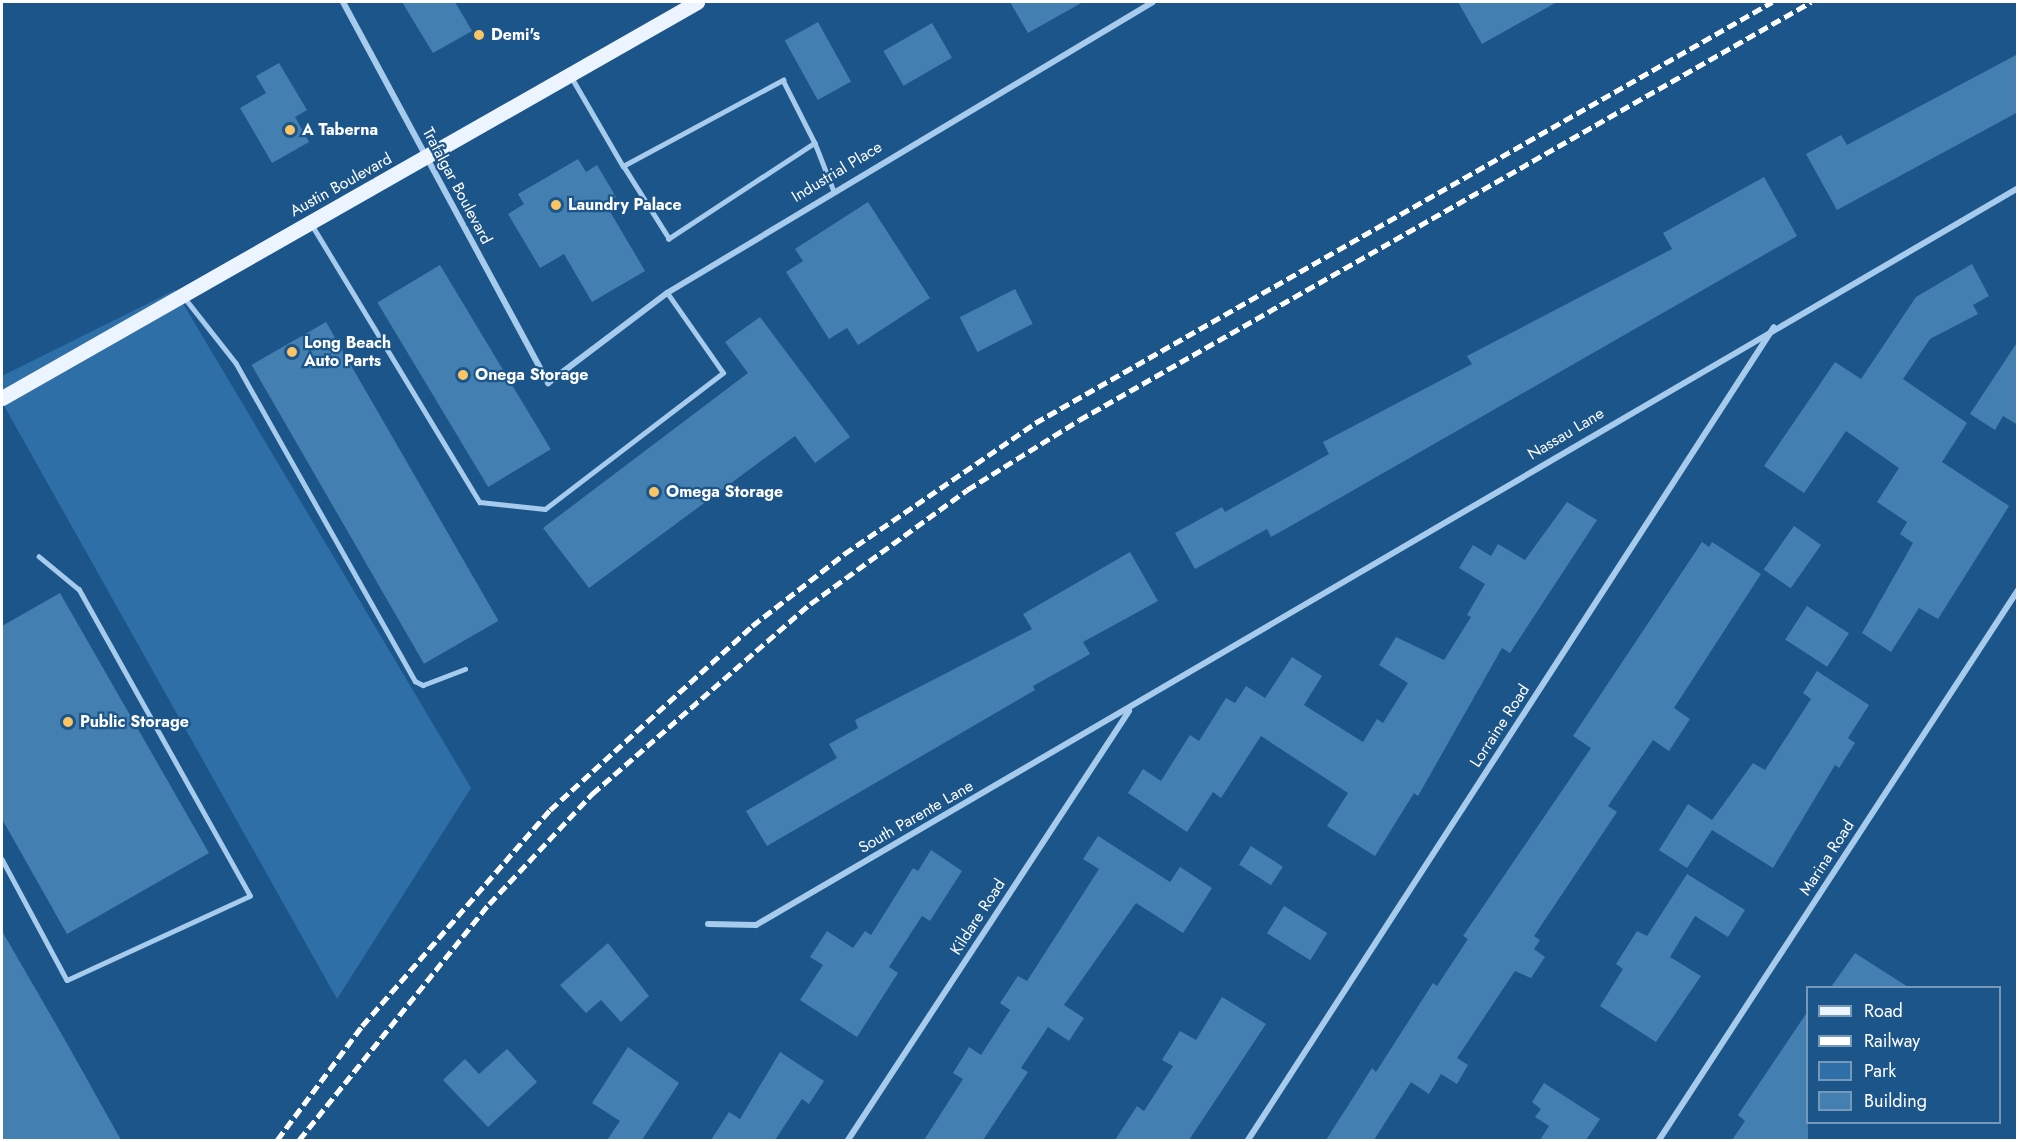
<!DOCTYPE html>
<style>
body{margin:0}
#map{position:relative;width:2019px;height:1142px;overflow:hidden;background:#1c558a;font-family:Jost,sans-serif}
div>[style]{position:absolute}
.green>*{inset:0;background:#2f6fa7}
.building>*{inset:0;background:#447fb2;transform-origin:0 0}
.service>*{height:4.5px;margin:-2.25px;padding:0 2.25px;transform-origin:2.25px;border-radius:2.25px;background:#a6cbec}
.minor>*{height:6px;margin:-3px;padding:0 3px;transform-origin:3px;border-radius:3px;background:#a6cbec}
.primary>*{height:15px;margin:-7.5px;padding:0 7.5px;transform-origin:7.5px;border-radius:7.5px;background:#ecf5ff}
.rail>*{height:4.5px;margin-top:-2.25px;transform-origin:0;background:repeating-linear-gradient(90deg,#fff 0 10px,transparent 0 14.5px)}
.dots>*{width:16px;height:16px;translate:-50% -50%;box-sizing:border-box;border:3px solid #1c558a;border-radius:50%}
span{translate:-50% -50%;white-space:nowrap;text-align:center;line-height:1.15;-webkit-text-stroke:4.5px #1c558a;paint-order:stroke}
.poi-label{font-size:16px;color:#fff;font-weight:700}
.left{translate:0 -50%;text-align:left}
.street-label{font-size:16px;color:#fff}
.frame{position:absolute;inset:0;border:3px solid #fff;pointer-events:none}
.legend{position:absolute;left:1806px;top:986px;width:195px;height:138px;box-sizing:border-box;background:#1c558a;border:2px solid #7799b9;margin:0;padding:8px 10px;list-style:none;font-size:18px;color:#fff}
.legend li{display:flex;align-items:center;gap:12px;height:30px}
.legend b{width:30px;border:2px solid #7799b9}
</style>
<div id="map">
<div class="green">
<i style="clip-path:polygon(175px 290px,471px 788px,337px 999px,2px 402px,2px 376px)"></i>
</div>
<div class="building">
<i style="clip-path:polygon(402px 2px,455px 2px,472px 31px,433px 53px)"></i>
<i style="clip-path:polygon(1010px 2px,1083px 2px,1028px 33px)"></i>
<i style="clip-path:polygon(1458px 2px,1557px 2px,1482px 44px)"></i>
<i style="left:818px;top:22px;width:68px;height:38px;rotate:61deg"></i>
<i style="left:932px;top:23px;width:40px;height:56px;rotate:60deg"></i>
<i style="clip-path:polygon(2018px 54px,2018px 112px,1837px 210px,1806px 154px,1841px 135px,1847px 145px)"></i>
<i style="clip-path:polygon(279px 63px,307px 110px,295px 117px,309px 142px,272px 163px,240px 108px,266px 93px,256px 76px)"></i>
<i style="clip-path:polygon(578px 159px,586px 172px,597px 165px,616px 197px,605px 203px,645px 271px,592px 302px,564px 254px,540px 268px,508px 214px,524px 204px,518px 194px)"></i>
<i style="clip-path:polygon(1764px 177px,1797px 236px,1317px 511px,1271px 537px,1267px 529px,1195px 569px,1175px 533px,1222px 507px,1225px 512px,1329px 454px,1323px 442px,1472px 364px,1467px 356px,1672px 249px,1663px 233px)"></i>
<i style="clip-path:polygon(868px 202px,930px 298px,858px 345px,847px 328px,829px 339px,786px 272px,803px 261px,795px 249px)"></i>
<i style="clip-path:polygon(1972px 264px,1989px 296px,1973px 305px,1978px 314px,1930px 339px,1903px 379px,1967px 423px,1942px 462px,2009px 506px,1938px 619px,1919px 608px,1891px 652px,1862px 633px,1913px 543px,1900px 534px,1907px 522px,1877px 502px,1899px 468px,1846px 431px,1804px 493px,1764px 466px,1835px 362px,1861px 379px,1916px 297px)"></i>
<i style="left:440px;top:265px;width:215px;height:73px;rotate:59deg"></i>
<i style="left:1015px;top:289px;width:39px;height:62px;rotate:63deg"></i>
<i style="clip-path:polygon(760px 317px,850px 437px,815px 463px,795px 436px,589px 588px,543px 528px,748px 373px,725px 342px)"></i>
<i style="left:326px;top:322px;width:345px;height:86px;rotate:60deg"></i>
<i style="clip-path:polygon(2018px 341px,2018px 425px,2003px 416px,1995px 430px,1970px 414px)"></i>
<i style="clip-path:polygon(1567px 502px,1597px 520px,1510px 653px,1502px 648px,1418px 796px,1414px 793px,1375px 856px,1327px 826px,1348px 793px,1261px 736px,1221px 798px,1213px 792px,1187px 832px,1128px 793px,1143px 769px,1161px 781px,1190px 735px,1199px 741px,1226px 698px,1235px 703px,1246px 686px,1265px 698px,1292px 657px,1322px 676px,1304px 705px,1363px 742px,1377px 719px,1383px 723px,1408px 683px,1379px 665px,1396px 637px,1444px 660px,1471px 617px,1467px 615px,1485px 584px,1459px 568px,1473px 545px,1491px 556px,1498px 544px,1525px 560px)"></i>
<i style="left:1794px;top:526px;width:33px;height:53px;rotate:35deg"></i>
<i style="clip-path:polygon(1702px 542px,1709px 547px,1712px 542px,1761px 574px,1674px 708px,1690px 719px,1669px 751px,1653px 740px,1608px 806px,1617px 812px,1534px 936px,1540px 940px,1534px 949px,1545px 957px,1531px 978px,1515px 971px,1457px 1058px,1468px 1065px,1457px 1084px,1441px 1074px,1429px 1094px,1411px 1082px,1374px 1140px,1326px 1140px,1372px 1068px,1376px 1072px,1433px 983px,1437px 986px,1468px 939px,1463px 936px,1591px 748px,1573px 736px)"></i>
<i style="clip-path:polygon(1130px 552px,1158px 601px,1083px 642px,1090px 654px,1033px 686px,1035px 690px,767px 846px,746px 811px,837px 758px,829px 744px,858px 728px,855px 720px,1032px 629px,1023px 614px)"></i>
<i style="clip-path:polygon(60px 593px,209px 853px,67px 934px,2px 819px,2px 626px)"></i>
<i style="left:1807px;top:606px;width:50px;height:40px;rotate:33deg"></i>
<i style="clip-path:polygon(1817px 671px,1869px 705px,1848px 738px,1855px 743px,1839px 768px,1835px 765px,1773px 868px,1712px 830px,1687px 868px,1659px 850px,1688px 804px,1712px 820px,1753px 763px,1765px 770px,1811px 699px,1803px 693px)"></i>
<i style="clip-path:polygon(1098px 836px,1170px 882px,1180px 867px,1212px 888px,1183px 933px,1136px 903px,1064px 1005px,1084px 1018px,1069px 1041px,1048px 1027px,1021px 1068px,1028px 1072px,983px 1140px,924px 1140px,963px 1079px,953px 1073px,969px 1047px,981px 1055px,1010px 1010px,1000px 1003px,1018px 976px,1027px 981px,1099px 869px,1083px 859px)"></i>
<i style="left:1251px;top:846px;width:38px;height:22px;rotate:33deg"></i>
<i style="clip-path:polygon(931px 850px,962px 871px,930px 921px,922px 916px,889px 967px,898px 973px,857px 1037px,800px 1000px,823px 965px,810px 957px,827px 931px,853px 948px,865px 931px,871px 935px,913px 868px,918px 871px)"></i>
<i style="clip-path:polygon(1687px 874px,1745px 910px,1728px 937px,1695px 916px,1670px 957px,1701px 976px,1656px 1042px,1600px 1006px,1623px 969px,1616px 964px,1637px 931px,1647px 936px)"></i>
<i style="left:1284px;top:906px;width:51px;height:32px;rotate:32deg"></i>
<i style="clip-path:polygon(2px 931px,65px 1040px,121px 1140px,2px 1140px)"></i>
<i style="clip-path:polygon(608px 943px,649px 996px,621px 1022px,601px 1000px,586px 1013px,560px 985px)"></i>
<i style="clip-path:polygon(1855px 953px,1908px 987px,1831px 987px)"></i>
<i style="clip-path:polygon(1222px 997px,1266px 1024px,1189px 1140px,1115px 1140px,1137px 1106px,1144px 1111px,1173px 1066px,1162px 1060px,1180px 1031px,1196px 1040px)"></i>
<i style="clip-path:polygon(1808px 1011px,1808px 1140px,1732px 1140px,1745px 1121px,1738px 1115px)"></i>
<i style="clip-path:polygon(628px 1047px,679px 1083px,642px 1140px,607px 1140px,620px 1121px,592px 1103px)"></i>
<i style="clip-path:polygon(507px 1049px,537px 1082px,488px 1127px,443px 1080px,465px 1059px,479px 1074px)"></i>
<i style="clip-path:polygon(780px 1052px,824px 1081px,809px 1104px,802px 1099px,775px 1140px,711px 1140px,729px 1112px,740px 1119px)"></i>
<i style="clip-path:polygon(1544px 1083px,1600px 1119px,1586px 1140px,1540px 1140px,1549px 1126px,1535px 1117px,1541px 1109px,1532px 1102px)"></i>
</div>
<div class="service">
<i style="left:572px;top:78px;width:102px;rotate:59.9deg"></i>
<i style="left:815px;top:143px;width:175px;rotate:146.7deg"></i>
<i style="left:669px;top:239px;width:86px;rotate:-122.2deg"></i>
<i style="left:623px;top:166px;width:182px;rotate:-28.3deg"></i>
<i style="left:783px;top:80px;width:71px;rotate:63.1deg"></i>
<i style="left:815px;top:143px;width:49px;rotate:68.6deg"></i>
<i style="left:312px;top:225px;width:324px;rotate:58.8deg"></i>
<i style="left:480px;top:502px;width:65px;rotate:6.1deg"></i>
<i style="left:545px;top:509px;width:224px;rotate:-37.4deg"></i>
<i style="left:723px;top:373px;width:98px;rotate:-125deg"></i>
<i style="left:184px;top:297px;width:84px;rotate:51.8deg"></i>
<i style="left:236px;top:363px;width:365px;rotate:60.6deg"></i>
<i style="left:415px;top:681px;width:9px;rotate:27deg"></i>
<i style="left:423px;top:685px;width:45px;rotate:-20.9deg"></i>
<i style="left:2px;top:859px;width:137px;rotate:61.8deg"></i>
<i style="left:67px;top:980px;width:201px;rotate:-24.7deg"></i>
<i style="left:250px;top:896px;width:351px;rotate:-119.2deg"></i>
<i style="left:79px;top:590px;width:52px;rotate:-140.5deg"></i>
</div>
<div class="minor">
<i style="left:343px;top:2px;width:433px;rotate:61.7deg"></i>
<i style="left:548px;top:383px;width:149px;rotate:-37.1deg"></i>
<i style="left:667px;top:293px;width:566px;rotate:-30.91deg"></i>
<i style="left:708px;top:924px;width:48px;rotate:1.2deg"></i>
<i style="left:756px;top:925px;width:1461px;rotate:-30.28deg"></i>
<i style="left:848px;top:1140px;width:513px;rotate:-56.77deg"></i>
<i style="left:1248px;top:1140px;width:968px;rotate:-57.1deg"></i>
<i style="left:1659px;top:1140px;width:657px;rotate:-56.87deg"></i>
</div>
<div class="primary">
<i style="left:2px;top:398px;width:800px;rotate:-29.67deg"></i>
</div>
<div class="rail">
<i style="left:277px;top:1140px;width:142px;rotate:-53.3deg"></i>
<i style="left:362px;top:1026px;width:286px;rotate:-49deg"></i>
<i style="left:550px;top:810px;width:273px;rotate:-42.3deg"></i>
<i style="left:752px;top:626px;width:117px;rotate:-38deg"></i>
<i style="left:844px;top:554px;width:232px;rotate:-34.4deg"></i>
<i style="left:1035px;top:423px;width:849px;rotate:-29.74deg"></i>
<i style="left:299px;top:1140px;width:303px;rotate:-51.2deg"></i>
<i style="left:489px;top:904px;width:151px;rotate:-46.9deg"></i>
<i style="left:592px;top:794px;width:289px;rotate:-41.1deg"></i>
<i style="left:810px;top:604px;width:194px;rotate:-36deg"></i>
<i style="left:967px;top:490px;width:132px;rotate:-32deg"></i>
<i style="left:1079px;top:420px;width:843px;rotate:-29.73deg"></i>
</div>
<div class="dots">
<i style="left:479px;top:35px;background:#fdc463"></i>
<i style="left:290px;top:130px;background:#fdc463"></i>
<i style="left:556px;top:205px;background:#fdc463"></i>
<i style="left:292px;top:352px;background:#fdc463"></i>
<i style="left:463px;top:375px;background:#fdc463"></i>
<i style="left:654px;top:492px;background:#fdc463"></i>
<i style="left:68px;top:722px;background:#fdc463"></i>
</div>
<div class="poi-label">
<span class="left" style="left:491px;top:35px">Demi's</span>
<span class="left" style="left:302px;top:130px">A Taberna</span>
<span class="left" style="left:568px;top:205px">Laundry Palace</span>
<span class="left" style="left:304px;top:352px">Long Beach<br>Auto Parts</span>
<span class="left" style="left:475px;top:375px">Onega Storage</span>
<span class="left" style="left:666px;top:492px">Omega Storage</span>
<span class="left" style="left:80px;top:722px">Public Storage</span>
</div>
<div class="street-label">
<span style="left:837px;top:172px;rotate:-31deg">Industrial Place</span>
<span style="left:341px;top:185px;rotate:-29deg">Austin Boulevard</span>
<span style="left:457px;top:186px;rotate:62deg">Trafalgar Boulevard</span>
<span style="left:1566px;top:434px;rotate:-31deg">Nassau Lane</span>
<span style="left:1500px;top:726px;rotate:-57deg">Lorraine Road</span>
<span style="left:916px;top:817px;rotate:-30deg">South Parente Lane</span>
<span style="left:1827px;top:858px;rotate:-57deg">Marina Road</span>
<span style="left:978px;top:917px;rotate:-57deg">Kildare Road</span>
</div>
<div class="frame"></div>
<ul class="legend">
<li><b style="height:8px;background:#ecf5ff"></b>Road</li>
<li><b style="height:8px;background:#fff"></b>Railway</li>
<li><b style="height:16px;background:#2f6fa7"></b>Park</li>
<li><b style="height:16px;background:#447fb2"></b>Building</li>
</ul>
</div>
